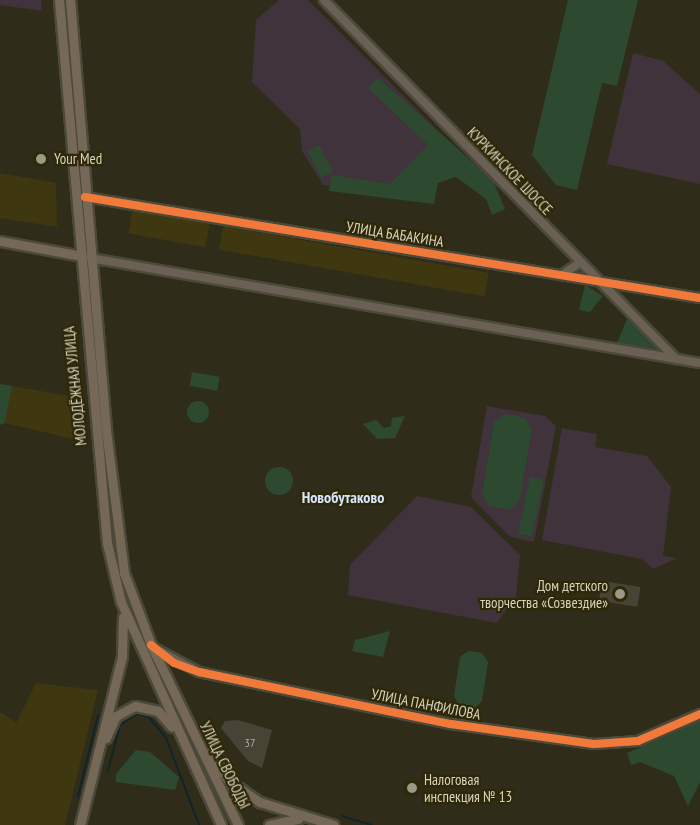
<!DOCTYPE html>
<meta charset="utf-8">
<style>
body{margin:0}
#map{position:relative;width:700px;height:825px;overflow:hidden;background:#302c1a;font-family:"PT Sans Narrow",sans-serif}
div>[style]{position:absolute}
.built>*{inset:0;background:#3e3710;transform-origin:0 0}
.education>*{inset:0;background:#40333c}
.medical>*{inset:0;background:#3f333d}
.green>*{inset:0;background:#2d4930;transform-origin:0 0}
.round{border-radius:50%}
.stream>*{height:2px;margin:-1px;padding:0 1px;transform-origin:1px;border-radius:1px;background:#0f2529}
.building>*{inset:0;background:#484435;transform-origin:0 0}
.roads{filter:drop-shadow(2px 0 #4c493a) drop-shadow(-2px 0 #4c493a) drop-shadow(0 2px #4c493a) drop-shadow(0 -2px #4c493a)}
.minor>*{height:8px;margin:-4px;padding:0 4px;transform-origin:4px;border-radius:4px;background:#6b6054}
.major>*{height:9px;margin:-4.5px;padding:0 4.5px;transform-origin:4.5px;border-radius:4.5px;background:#756857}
.cycleway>*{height:8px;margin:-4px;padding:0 4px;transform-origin:4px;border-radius:4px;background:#f17a3a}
.dots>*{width:16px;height:16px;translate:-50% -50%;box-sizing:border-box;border:3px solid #2e2807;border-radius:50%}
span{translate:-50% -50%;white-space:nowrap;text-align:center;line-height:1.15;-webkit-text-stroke:4.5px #2e2807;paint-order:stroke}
.number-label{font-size:12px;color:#b2af9e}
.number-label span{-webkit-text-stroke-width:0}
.poi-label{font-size:15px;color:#d6d3c1}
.left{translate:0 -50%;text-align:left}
.right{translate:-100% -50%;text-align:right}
.street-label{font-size:15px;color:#d6d3c1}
.neighbourhood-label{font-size:16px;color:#d5e5ff;font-weight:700}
</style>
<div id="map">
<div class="built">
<i style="clip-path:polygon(0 173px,56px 183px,57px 227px,0 218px)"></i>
<i style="left:133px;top:208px;width:78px;height:26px;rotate:10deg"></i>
<i style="left:223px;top:226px;width:270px;height:24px;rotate:10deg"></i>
<i style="clip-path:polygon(12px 386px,74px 397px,78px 440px,5px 423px)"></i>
<i style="clip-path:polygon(36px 683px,98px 690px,65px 825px,0 825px,0 712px,16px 723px)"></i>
</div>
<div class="education">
<i style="clip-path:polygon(279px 0,308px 0,446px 139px,393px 189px,323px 185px,302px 151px,300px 129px,252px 82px,256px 20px)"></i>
<i style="clip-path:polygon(633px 53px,663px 61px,700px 94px,700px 184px,607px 164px)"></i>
<i style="clip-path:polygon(487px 406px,545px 416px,556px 426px,534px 542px,510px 537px,471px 497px)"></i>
<i style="clip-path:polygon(562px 428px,597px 434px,595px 447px,647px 456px,671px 487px,663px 556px,677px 558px,653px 569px,642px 559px,542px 540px)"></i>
<i style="clip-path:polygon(417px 496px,471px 507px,520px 555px,516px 596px,497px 623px,348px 595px,350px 565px)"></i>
</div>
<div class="medical">
<i style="clip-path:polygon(0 0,41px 0,42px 11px,0 5px)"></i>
</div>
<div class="green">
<i style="clip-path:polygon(568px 0,638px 0,617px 86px,602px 83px,577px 190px,556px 185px,532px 155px)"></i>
<i style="clip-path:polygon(378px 78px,493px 180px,505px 209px,492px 215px,486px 199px,456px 177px,438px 183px,434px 204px,329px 191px,332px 175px,390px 184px,428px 145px,368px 88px)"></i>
<i style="left:319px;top:145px;width:30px;height:13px;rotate:63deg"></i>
<i style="clip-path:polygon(585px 285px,603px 296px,590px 312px,579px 310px)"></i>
<i style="clip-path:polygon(627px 319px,636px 327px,659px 349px,617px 343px)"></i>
<i style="left:192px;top:372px;width:28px;height:14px;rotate:10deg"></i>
<i style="clip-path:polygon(0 384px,12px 386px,5px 423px,0 425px)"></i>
<i class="round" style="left:187px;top:401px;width:22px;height:22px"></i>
<i style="clip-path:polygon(505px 414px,525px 418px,532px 429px,519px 502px,509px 510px,489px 506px,482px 494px,494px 422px)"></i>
<i style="clip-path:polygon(405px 416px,395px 438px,377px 439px,363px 424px,376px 420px,384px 428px,391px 426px,392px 418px)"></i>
<i class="round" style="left:265px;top:467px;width:28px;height:28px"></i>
<i style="left:530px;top:477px;width:14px;height:58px;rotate:12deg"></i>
<i style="clip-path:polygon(390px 631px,383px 657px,352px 651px,355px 640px)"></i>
<i style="clip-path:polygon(468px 651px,482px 653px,488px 662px,482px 701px,475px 708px,460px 706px,454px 696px,460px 657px)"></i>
<i style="clip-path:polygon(700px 721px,700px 782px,688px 806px,674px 776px,640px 762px,631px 765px,627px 753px)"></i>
<i style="clip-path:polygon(136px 750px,150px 752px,179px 777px,175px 790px,116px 782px,116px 774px)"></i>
</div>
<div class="stream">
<i style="left:108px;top:770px;width:47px;rotate:-75.1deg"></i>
<i style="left:120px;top:725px;width:20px;rotate:-33deg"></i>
<i style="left:137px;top:714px;width:12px;rotate:14deg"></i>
<i style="left:149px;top:717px;width:27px;rotate:51deg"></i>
<i style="left:166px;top:738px;width:93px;rotate:69.2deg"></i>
<i style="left:78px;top:796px;width:83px;rotate:-76.1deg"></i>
<i style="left:342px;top:816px;width:31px;rotate:17deg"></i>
</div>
<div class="building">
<i style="left:602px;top:581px;width:39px;height:20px;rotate:9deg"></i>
<i style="clip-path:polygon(238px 720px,272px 730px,262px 768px,248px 761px,221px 728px,225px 721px)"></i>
</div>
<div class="roads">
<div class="minor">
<i style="left:324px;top:0;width:503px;rotate:45.56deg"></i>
<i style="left:85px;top:197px;width:623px;rotate:9.33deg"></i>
<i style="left:90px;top:258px;width:619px;rotate:9.77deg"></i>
<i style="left:562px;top:275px;width:21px;rotate:-35deg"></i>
<i style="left:154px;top:648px;width:51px;rotate:28.1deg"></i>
<i style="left:199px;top:672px;width:257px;rotate:11.7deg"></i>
<i style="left:451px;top:724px;width:144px;rotate:8deg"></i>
<i style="left:594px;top:744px;width:44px;rotate:-3.9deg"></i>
<i style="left:638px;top:741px;width:68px;rotate:-23.5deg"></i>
</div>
<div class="major">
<i style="left:59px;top:0;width:545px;rotate:84.95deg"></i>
<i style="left:107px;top:543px;width:61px;rotate:76.7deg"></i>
<i style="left:121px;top:602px;width:244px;rotate:65.8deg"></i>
<i style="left:70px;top:0;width:432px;rotate:85.2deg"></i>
<i style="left:106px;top:430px;width:144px;rotate:82.8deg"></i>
<i style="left:124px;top:573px;width:77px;rotate:69.4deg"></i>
<i style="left:151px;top:645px;width:200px;rotate:64.2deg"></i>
<i style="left:0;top:241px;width:83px;rotate:10.4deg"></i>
<i style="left:106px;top:738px;width:24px;rotate:-66deg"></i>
<i style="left:116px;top:716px;width:21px;rotate:-28deg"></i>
<i style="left:135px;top:706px;width:24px;rotate:12deg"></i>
<i style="left:158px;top:711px;width:21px;rotate:49deg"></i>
<i style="left:209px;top:753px;width:33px;rotate:55deg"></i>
<i style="left:228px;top:780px;width:39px;rotate:35deg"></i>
<i style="left:260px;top:802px;width:77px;rotate:17.3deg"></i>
<i style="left:80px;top:825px;width:173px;rotate:-76deg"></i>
<i style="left:122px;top:657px;width:40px;rotate:-88.6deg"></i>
<i style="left:269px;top:825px;width:30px;rotate:-12deg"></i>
</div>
</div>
<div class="cycleway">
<i style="left:85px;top:197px;width:623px;rotate:9.33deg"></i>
<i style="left:151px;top:645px;width:29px;rotate:38deg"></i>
<i style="left:174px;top:663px;width:27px;rotate:20deg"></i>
<i style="left:199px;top:672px;width:257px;rotate:11.7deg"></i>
<i style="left:451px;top:724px;width:144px;rotate:8deg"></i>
<i style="left:594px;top:744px;width:44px;rotate:-3.9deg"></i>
<i style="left:638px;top:741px;width:68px;rotate:-23.5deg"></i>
</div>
<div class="dots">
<i style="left:41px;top:159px;background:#9c9987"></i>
<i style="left:620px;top:594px;background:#9c9987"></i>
<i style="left:412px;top:788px;background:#9c9987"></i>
</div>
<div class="number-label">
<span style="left:250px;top:743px">37</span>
</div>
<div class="poi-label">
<span class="left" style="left:54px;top:159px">Your Med</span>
<span class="right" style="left:608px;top:594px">Дом детского<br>творчества «Созвездие»</span>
<span class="left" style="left:424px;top:788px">Налоговая<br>инспекция № 13</span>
</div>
<div class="street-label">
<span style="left:510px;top:171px;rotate:46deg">КУРКИНСКОЕ ШОССЕ</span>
<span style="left:395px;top:234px;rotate:9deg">УЛИЦА БАБАКИНА</span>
<span style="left:75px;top:386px;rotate:-96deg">МОЛОДЁЖНАЯ УЛИЦА</span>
<span style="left:426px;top:704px;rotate:11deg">УЛИЦА ПАНФИЛОВА</span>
<span style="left:225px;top:765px;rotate:64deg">УЛИЦА СВОБОДЫ</span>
</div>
<div class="neighbourhood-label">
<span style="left:343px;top:497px">Новобутаково</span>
</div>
</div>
